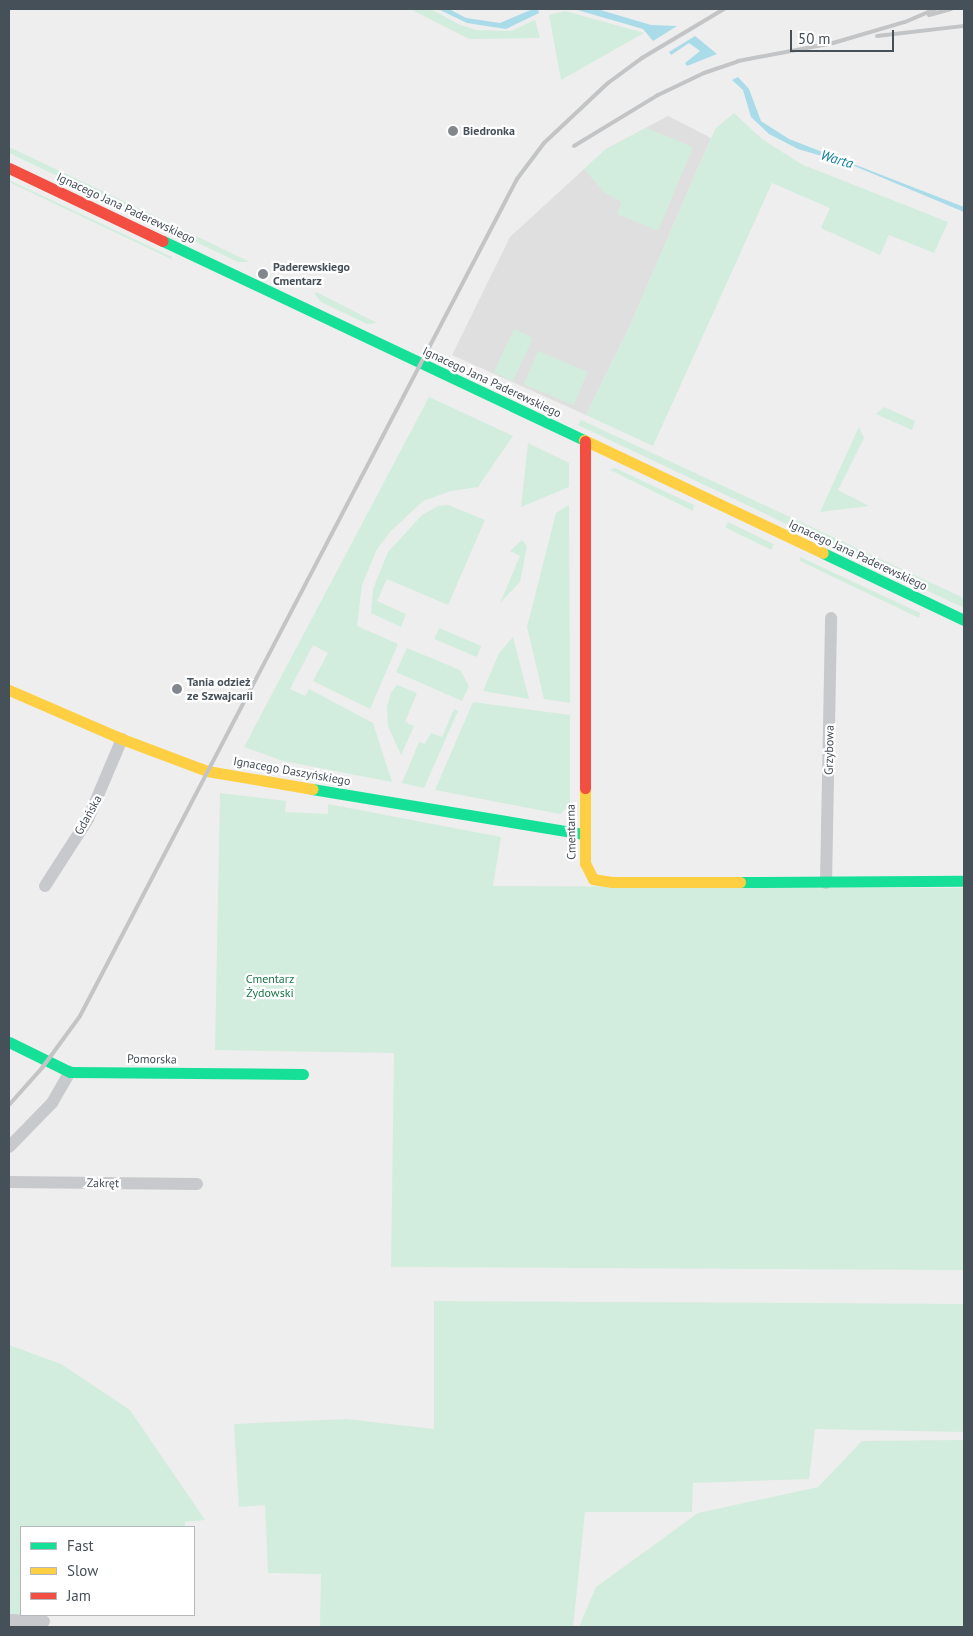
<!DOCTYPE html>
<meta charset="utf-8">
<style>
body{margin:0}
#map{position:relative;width:973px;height:1636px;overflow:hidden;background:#eee;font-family:"PT Sans",sans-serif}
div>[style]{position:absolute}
.education>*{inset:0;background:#e0dfdf}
.green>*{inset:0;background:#d2eddd;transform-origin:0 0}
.water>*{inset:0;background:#a9dbe9}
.street>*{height:12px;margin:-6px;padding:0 6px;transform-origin:6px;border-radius:6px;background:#c7c9cc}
.fast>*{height:11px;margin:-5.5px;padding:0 5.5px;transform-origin:5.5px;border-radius:5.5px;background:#16e098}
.slow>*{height:11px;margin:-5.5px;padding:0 5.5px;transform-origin:5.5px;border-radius:5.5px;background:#ffcf43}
.jam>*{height:11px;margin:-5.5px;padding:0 5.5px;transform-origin:5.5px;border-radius:5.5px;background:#f24e42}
.rail>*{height:4px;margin:-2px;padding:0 2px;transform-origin:2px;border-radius:2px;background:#c2c4c6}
.dots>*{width:14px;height:14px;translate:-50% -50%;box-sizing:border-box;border:2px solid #fff;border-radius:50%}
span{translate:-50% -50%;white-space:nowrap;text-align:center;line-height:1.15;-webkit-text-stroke:4.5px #fff;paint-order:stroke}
.poi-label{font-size:12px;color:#465059;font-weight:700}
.left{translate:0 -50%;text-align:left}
.street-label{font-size:12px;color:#465059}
.park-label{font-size:12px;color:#1b7649}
.water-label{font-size:14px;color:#13809f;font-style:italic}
.frame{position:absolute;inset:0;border:10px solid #465059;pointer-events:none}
.legend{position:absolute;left:20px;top:1526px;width:175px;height:90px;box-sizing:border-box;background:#fff;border:1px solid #b5b9bd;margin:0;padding:6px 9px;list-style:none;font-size:15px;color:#465059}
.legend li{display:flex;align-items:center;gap:10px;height:25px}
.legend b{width:25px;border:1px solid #b5b9bd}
.scale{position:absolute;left:790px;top:30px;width:104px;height:22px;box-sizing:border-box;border:2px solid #465059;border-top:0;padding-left:6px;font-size:15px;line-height:18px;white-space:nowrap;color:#465059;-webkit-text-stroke:4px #fff;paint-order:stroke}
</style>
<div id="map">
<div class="education">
<i style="clip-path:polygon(668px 116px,711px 138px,628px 330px,586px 415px,452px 355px,510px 237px,606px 149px)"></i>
</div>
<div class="green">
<i style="clip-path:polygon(410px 9px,431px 9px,460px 25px,477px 30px,511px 31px,535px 20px,540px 38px,469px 39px)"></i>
<i style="clip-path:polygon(565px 11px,644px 33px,561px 80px,549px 15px)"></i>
<i style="clip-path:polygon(734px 113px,762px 139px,801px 164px,948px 222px,934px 253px,889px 235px,880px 255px,821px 228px,830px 208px,772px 183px,653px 446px,586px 415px,628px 330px,711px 138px,716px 128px)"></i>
<i style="clip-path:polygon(646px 128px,693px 147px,658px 231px,617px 214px,621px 202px,604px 192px,584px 169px,606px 149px)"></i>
<i style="clip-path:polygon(9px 147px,117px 198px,250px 262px,238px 262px,9px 153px)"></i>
<i style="clip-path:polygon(9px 180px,172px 257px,171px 259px,9px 182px)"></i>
<i style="clip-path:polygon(314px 293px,318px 293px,377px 323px,367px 324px,321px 302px)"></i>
<i style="left:514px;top:329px;width:21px;height:48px;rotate:25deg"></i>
<i style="left:538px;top:351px;width:54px;height:36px;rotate:23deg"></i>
<i style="clip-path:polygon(429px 397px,513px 436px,478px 487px,451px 491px,423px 501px,391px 531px,377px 549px,362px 585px,357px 626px,398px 644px,370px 709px,313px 681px,328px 653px,313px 645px,290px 689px,305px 696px,309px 689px,373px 723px,392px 782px,283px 761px,244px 747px)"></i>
<i style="clip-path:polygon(884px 407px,915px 421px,912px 430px,876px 414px)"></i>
<i style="clip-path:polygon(581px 420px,964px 598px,964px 608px,578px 425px)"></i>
<i style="clip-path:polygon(859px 427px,864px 438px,838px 490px,869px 506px,820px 512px)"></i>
<i style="clip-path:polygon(528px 443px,569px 463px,569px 487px,521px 507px)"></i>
<i style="clip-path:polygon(615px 468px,694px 505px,693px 511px,610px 470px)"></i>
<i style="clip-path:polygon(448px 505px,485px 520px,448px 605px,387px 579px,377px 601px,406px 614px,401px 627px,371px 613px,373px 589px,388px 552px,422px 515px,438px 506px)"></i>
<i style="clip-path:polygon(569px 505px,570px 703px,544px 699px,527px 627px,556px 513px)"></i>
<i style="left:728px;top:522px;width:51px;height:6px;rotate:26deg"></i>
<i style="clip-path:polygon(522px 540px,527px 546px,520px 582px,500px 603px,520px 556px,510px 551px)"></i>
<i style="clip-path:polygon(800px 557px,920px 613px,919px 618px,800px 561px)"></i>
<i style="left:439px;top:628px;width:46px;height:12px;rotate:23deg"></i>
<i style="clip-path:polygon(513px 637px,529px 699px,483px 691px,499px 653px)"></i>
<i style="clip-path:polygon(407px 648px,460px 670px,469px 686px,462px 701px,396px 672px)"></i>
<i style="clip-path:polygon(397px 685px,417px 693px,405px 722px,414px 726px,401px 755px,388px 726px,387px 707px,391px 692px)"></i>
<i style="clip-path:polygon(473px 702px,570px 715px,570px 805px,560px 814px,435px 790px)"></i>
<i style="clip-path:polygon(454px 709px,458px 711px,424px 788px,402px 783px,419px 742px,425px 744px,431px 733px,442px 737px)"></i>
<i style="clip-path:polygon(220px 793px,286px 801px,285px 812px,328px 814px,328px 804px,501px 837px,493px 886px,964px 888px,964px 1270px,391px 1267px,394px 1053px,215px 1050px)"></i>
<i style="clip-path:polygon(434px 1301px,964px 1304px,964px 1432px,815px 1429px,809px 1479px,693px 1483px,692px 1512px,585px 1512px,573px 1627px,320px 1627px,321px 1574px,268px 1573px,265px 1505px,239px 1507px,234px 1424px,346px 1419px,434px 1429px)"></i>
<i style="clip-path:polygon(9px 1345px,61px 1364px,130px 1410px,205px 1520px,185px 1522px,185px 1527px,21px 1527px,21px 1615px,36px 1615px,37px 1627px,9px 1627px)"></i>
<i style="clip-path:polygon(964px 1440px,964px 1627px,579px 1627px,596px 1587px,698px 1513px,818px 1487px,862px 1441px)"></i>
</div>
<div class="water">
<i style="clip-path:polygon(438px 9px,449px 9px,466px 18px,500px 23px,533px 9px,538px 9px,539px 13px,506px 29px,467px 23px)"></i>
<i style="clip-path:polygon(574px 9px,597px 9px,651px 25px,677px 26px,653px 41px,643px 29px)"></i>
<i style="clip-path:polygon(695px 36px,717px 54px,687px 66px,685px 63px,700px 51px,689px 43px,671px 55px,669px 52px)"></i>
<i style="clip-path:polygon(738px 77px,749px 89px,761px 121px,789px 139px,964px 207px,964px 212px,852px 165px,798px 149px,769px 134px,751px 117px,743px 90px,732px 80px)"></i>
</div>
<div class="street">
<i style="left:826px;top:883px;width:265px;rotate:-88.9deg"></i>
<i style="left:45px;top:886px;width:80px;rotate:-57.3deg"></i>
<i style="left:88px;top:819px;width:87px;rotate:-67deg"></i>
<i style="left:9px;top:1147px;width:62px;rotate:-45.7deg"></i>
<i style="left:52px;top:1103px;width:36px;rotate:-60deg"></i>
<i style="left:9px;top:1182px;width:188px;rotate:0.6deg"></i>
<i style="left:9px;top:1620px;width:35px;rotate:2deg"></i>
</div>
<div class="fast">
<i style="left:163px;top:241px;width:466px;rotate:25.3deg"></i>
<i style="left:823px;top:553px;width:156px;rotate:25.4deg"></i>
<i style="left:312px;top:789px;width:276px;rotate:9.4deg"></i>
<i style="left:740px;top:882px;width:224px;rotate:-0.3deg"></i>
<i style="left:9px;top:1042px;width:68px;rotate:26.2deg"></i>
<i style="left:70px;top:1072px;width:233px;rotate:0.5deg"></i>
</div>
<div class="slow">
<i style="left:584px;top:440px;width:264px;rotate:25.3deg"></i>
<i style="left:9px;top:690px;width:123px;rotate:23.4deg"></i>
<i style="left:122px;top:739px;width:91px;rotate:20.6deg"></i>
<i style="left:207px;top:771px;width:107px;rotate:9.7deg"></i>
<i style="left:585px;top:788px;width:75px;rotate:90deg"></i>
<i style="left:585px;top:863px;width:18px;rotate:63deg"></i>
<i style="left:593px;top:879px;width:19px;rotate:9deg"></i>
<i style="left:612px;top:882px;width:128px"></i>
</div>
<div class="jam">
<i style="left:9px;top:168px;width:170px;rotate:25.4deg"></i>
<i style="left:585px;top:441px;width:347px;rotate:90deg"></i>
</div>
<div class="rail">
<i style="left:929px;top:15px;width:23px;rotate:-15deg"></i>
<i style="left:877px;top:36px;width:88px;rotate:-6.6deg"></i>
<i style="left:574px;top:146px;width:98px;rotate:-31.3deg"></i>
<i style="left:658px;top:95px;width:51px;rotate:-25.6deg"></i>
<i style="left:704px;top:73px;width:36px;rotate:-19deg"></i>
<i style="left:738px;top:61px;width:97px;rotate:-10.7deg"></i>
<i style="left:833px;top:43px;width:75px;rotate:-16.3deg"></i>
<i style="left:905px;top:22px;width:34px;rotate:-23deg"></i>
<i style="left:9px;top:1105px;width:50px;rotate:-48.3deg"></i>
<i style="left:42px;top:1068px;width:64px;rotate:-53.8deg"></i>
<i style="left:80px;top:1016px;width:944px;rotate:-62.43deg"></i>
<i style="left:517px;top:179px;width:45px;rotate:-53.1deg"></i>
<i style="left:544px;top:143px;width:88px;rotate:-43.2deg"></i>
<i style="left:608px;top:83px;width:42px;rotate:-36.3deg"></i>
<i style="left:642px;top:58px;width:96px;rotate:-30.9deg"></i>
</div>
<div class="dots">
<i style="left:453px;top:131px;background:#81878d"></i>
<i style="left:263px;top:274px;background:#81878d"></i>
<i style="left:177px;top:689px;background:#81878d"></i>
</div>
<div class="poi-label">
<span class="left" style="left:463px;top:131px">Biedronka</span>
<span class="left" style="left:273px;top:274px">Paderewskiego<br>Cmentarz</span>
<span class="left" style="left:187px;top:689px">Tania odzież<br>ze Szwajcarii</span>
</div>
<div class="street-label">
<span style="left:126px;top:208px;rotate:25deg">Ignacego Jana Paderewskiego</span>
<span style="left:492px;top:382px;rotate:25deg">Ignacego Jana Paderewskiego</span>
<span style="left:858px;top:555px;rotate:25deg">Ignacego Jana Paderewskiego</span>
<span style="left:829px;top:750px;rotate:-89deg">Grzybowa</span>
<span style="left:292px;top:771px;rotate:10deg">Ignacego Daszyńskiego</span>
<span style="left:88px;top:815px;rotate:-61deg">Gdańska</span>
<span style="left:571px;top:832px;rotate:-91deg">Cmentarna</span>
<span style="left:152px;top:1059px;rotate:1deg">Pomorska</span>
<span style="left:103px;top:1183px;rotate:1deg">Zakręt</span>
</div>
<div class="park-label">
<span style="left:270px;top:986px">Cmentarz<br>Żydowski</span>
</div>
<div class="water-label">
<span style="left:837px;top:159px;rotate:17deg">Warta</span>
</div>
<div class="frame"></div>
<ul class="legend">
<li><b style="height:6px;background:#16e098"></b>Fast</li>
<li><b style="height:6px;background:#ffcf43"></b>Slow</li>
<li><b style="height:6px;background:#f24e42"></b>Jam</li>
</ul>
<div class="scale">50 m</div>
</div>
